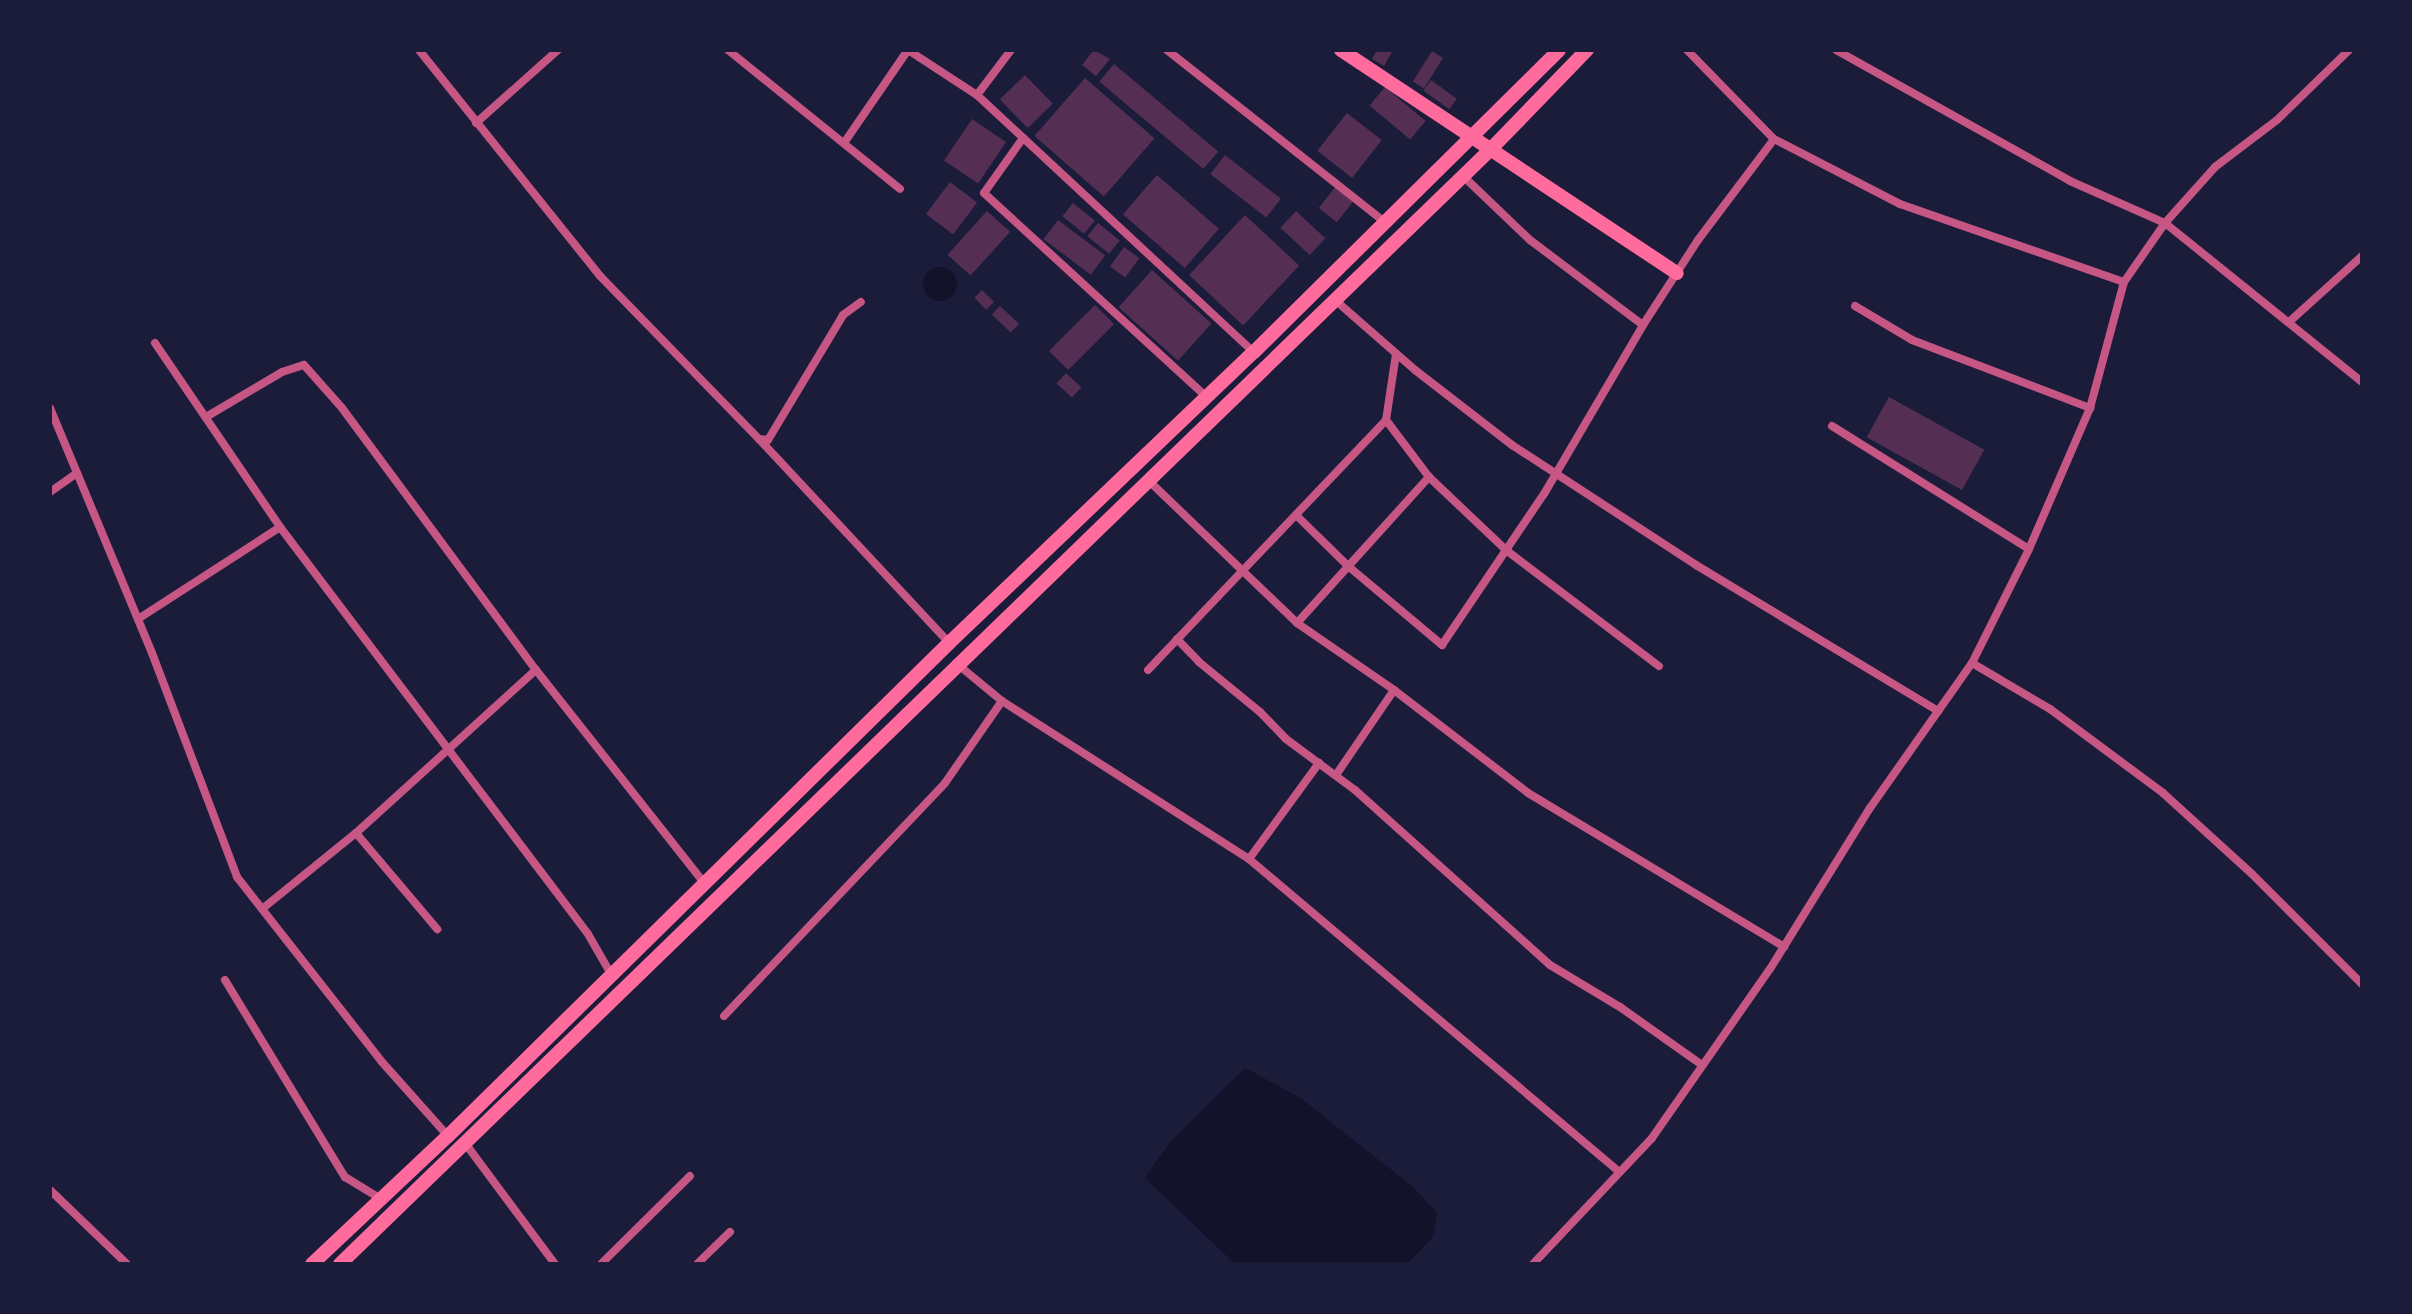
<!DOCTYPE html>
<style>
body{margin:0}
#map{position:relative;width:2412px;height:1314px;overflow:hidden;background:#1b1b3a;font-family:"Fira Sans",sans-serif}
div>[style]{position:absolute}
.water>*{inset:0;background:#12122b}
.round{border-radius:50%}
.building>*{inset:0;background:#542f53;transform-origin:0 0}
.minor>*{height:8px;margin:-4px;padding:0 4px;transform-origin:4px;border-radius:4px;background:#c65784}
.primary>*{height:14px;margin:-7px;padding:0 7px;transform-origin:7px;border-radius:7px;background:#ff6b9d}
span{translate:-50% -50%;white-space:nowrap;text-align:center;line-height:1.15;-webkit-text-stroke:6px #1b1b3a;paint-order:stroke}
.frame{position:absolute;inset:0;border:52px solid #1b1b3a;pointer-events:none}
</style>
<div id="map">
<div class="water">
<i class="round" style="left:923px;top:267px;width:34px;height:34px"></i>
<i style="clip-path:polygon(1245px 1068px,1299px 1097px,1413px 1187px,1437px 1213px,1433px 1237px,1407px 1264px,1235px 1264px,1145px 1178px,1170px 1142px)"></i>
</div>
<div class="building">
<i style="clip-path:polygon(1094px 50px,1110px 59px,1096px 76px,1082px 65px)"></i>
<i style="clip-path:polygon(1377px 50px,1393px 50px,1384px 66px,1372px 59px)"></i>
<i style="left:1432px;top:51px;width:13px;height:36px;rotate:32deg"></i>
<i style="left:1114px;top:64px;width:136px;height:23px;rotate:40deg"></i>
<i style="left:1025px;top:75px;width:40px;height:35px;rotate:46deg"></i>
<i style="left:1085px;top:78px;width:92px;height:77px;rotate:41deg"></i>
<i style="left:1431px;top:80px;width:32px;height:13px;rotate:36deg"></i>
<i style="left:1385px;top:87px;width:53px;height:24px;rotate:40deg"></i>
<i style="left:1347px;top:113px;width:44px;height:48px;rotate:38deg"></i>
<i style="left:972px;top:119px;width:41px;height:50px;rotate:34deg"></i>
<i style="left:1225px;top:155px;width:71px;height:24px;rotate:38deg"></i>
<i style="left:1157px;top:175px;width:82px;height:52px;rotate:41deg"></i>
<i style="left:950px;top:182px;width:34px;height:40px;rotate:37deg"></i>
<i style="left:1336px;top:186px;width:23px;height:28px;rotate:38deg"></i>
<i style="left:1073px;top:203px;width:28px;height:17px;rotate:39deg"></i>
<i style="left:987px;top:211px;width:31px;height:59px;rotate:42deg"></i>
<i style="left:1296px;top:211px;width:40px;height:23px;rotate:43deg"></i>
<i style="left:1245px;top:215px;width:74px;height:82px;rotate:43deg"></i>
<i style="left:1058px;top:220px;width:59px;height:24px;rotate:37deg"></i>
<i style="left:1098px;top:223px;width:28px;height:17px;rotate:39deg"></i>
<i style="left:1124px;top:247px;width:19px;height:24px;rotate:36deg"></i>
<i style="left:1152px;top:270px;width:80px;height:50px;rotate:42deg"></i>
<i style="left:982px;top:290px;width:17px;height:11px;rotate:45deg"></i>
<i style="left:1095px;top:305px;width:27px;height:65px;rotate:45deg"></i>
<i style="left:1000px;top:306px;width:26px;height:12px;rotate:43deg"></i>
<i style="left:1066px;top:373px;width:21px;height:14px;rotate:43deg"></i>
<i style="left:1889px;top:397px;width:109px;height:46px;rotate:29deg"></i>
</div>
<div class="minor">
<i style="left:419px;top:50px;width:290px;rotate:51.3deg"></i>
<i style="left:600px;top:276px;width:228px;rotate:45.7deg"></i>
<i style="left:759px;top:439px;width:9px;rotate:6deg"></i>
<i style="left:768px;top:440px;width:146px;rotate:-59deg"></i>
<i style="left:843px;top:315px;width:22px;rotate:-36deg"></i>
<i style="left:728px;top:50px;width:221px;rotate:38.9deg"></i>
<i style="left:908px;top:50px;width:82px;rotate:33.1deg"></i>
<i style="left:977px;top:95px;width:378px;rotate:42.9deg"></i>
<i style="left:1167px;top:50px;width:278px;rotate:38.3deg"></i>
<i style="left:1687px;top:50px;width:124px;rotate:45.7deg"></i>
<i style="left:1774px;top:139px;width:142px;rotate:27.3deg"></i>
<i style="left:1900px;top:204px;width:237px;rotate:19.2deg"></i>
<i style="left:1836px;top:50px;width:268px;rotate:29.2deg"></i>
<i style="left:2070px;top:181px;width:104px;rotate:23.9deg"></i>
<i style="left:2165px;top:223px;width:253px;rotate:38.9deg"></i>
<i style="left:977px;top:95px;width:56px;rotate:-52.9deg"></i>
<i style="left:476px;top:123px;width:110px;rotate:-41.7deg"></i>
<i style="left:1023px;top:138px;width:67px;rotate:125.3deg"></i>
<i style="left:984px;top:193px;width:302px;rotate:42.5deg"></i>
<i style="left:844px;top:143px;width:113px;rotate:-55.5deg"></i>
<i style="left:1463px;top:176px;width:93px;rotate:43.7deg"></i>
<i style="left:1530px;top:240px;width:141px;rotate:37deg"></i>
<i style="left:1335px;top:300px;width:106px;rotate:41.2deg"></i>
<i style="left:1415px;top:370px;width:123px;rotate:37.7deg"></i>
<i style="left:1512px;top:445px;width:220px;rotate:33.1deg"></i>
<i style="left:1696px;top:565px;width:283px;rotate:31.1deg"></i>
<i style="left:1855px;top:306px;width:66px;rotate:30.8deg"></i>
<i style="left:1912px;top:340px;width:191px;rotate:20.9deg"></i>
<i style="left:2289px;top:322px;width:98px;rotate:-42.1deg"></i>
<i style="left:155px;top:343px;width:222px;rotate:55.8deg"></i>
<i style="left:280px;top:527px;width:510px;rotate:52.88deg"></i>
<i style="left:588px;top:934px;width:46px;rotate:60.1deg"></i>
<i style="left:1396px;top:354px;width:67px;rotate:98.6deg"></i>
<i style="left:1386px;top:420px;width:71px;rotate:53deg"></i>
<i style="left:1429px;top:477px;width:106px;rotate:43.5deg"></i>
<i style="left:1506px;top:550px;width:192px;rotate:37.2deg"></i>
<i style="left:50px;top:408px;width:265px;rotate:67.4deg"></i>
<i style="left:152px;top:653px;width:240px;rotate:69.2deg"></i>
<i style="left:237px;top:877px;width:235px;rotate:51.9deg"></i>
<i style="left:382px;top:1062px;width:99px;rotate:48.3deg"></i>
<i style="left:206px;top:417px;width:88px;rotate:-30.6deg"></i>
<i style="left:282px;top:372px;width:23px;rotate:-18deg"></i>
<i style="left:304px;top:365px;width:57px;rotate:48.5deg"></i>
<i style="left:342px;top:408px;width:326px;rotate:53.5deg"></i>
<i style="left:536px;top:670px;width:271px;rotate:51.7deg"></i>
<i style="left:1832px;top:426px;width:232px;rotate:32deg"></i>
<i style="left:759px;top:439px;width:279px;rotate:47deg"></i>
<i style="left:1149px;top:481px;width:205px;rotate:43.8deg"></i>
<i style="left:1297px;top:623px;width:118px;rotate:34.6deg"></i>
<i style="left:1394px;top:690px;width:169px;rotate:37.5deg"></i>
<i style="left:1528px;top:793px;width:299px;rotate:31deg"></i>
<i style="left:50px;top:492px;width:33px;rotate:-35deg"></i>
<i style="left:1296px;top:515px;width:73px;rotate:44.4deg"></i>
<i style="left:1348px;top:566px;width:123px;rotate:40deg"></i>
<i style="left:1442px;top:645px;width:182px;rotate:-56deg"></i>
<i style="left:1544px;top:494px;width:196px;rotate:-59.6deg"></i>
<i style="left:1643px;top:325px;width:101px;rotate:-57.1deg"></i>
<i style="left:1698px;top:240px;width:126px;rotate:-53deg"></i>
<i style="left:138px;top:619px;width:169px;rotate:-32.9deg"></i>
<i style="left:1297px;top:623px;width:197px;rotate:-47.9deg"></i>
<i style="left:1177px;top:639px;width:32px;rotate:46deg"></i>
<i style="left:1199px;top:662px;width:79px;rotate:39.3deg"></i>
<i style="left:1260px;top:712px;width:37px;rotate:46deg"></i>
<i style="left:1286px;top:739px;width:86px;rotate:36.5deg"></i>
<i style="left:1355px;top:790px;width:262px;rotate:41.9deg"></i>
<i style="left:1550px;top:965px;width:82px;rotate:31deg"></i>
<i style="left:1620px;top:1007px;width:100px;rotate:35.3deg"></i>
<i style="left:956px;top:663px;width:60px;rotate:39.6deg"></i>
<i style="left:1002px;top:701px;width:293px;rotate:32.6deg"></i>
<i style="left:1249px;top:859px;width:485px;rotate:40.2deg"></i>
<i style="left:1972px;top:663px;width:91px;rotate:30.5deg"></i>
<i style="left:2050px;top:709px;width:141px;rotate:36.6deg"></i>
<i style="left:2163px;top:793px;width:120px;rotate:42.3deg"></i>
<i style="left:2252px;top:874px;width:156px;rotate:45deg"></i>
<i style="left:1148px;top:670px;width:345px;rotate:-46.4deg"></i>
<i style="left:1336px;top:775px;width:103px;rotate:-55.7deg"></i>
<i style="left:356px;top:833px;width:126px;rotate:49.8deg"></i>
<i style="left:1249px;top:859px;width:119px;rotate:-53.9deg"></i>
<i style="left:262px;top:909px;width:121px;rotate:-39deg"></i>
<i style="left:356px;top:833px;width:243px;rotate:-42.2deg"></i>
<i style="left:225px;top:980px;width:231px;rotate:58.7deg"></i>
<i style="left:345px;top:1177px;width:42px;rotate:31.4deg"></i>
<i style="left:724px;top:1016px;width:321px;rotate:-46.5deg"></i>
<i style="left:945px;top:783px;width:100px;rotate:-55.2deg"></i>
<i style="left:465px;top:1143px;width:151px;rotate:53.4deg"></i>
<i style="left:50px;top:1190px;width:107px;rotate:43.9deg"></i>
<i style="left:601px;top:1264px;width:125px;rotate:-44.7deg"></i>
<i style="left:697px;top:1264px;width:46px;rotate:-44.1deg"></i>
<i style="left:1533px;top:1264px;width:173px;rotate:-46.6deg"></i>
<i style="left:1652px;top:1138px;width:206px;rotate:-55.1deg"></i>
<i style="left:1770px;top:969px;width:190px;rotate:-58.2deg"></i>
<i style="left:1870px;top:808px;width:177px;rotate:-54.9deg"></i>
<i style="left:1972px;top:663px;width:127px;rotate:-63.4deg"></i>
<i style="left:2029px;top:549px;width:154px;rotate:-66.6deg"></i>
<i style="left:2090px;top:408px;width:131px;rotate:-74.9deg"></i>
<i style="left:2124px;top:282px;width:72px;rotate:-55.2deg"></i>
<i style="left:2165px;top:223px;width:75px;rotate:-48.2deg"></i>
<i style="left:2215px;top:167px;width:78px;rotate:-37.2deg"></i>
<i style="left:2277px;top:120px;width:100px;rotate:-44.2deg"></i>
</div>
<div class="primary">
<i style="left:1341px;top:50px;width:403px;rotate:33.6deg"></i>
<i style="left:312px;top:1264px;width:187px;rotate:-43.3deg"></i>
<i style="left:448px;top:1136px;width:703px;rotate:-44.54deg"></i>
<i style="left:949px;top:643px;width:422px;rotate:-43.7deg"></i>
<i style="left:1254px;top:352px;width:429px;rotate:-44.7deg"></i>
<i style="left:340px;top:1264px;width:1600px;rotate:-44.09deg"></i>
<i style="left:1489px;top:151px;width:141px;rotate:-45.9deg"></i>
</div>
<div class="frame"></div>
</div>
